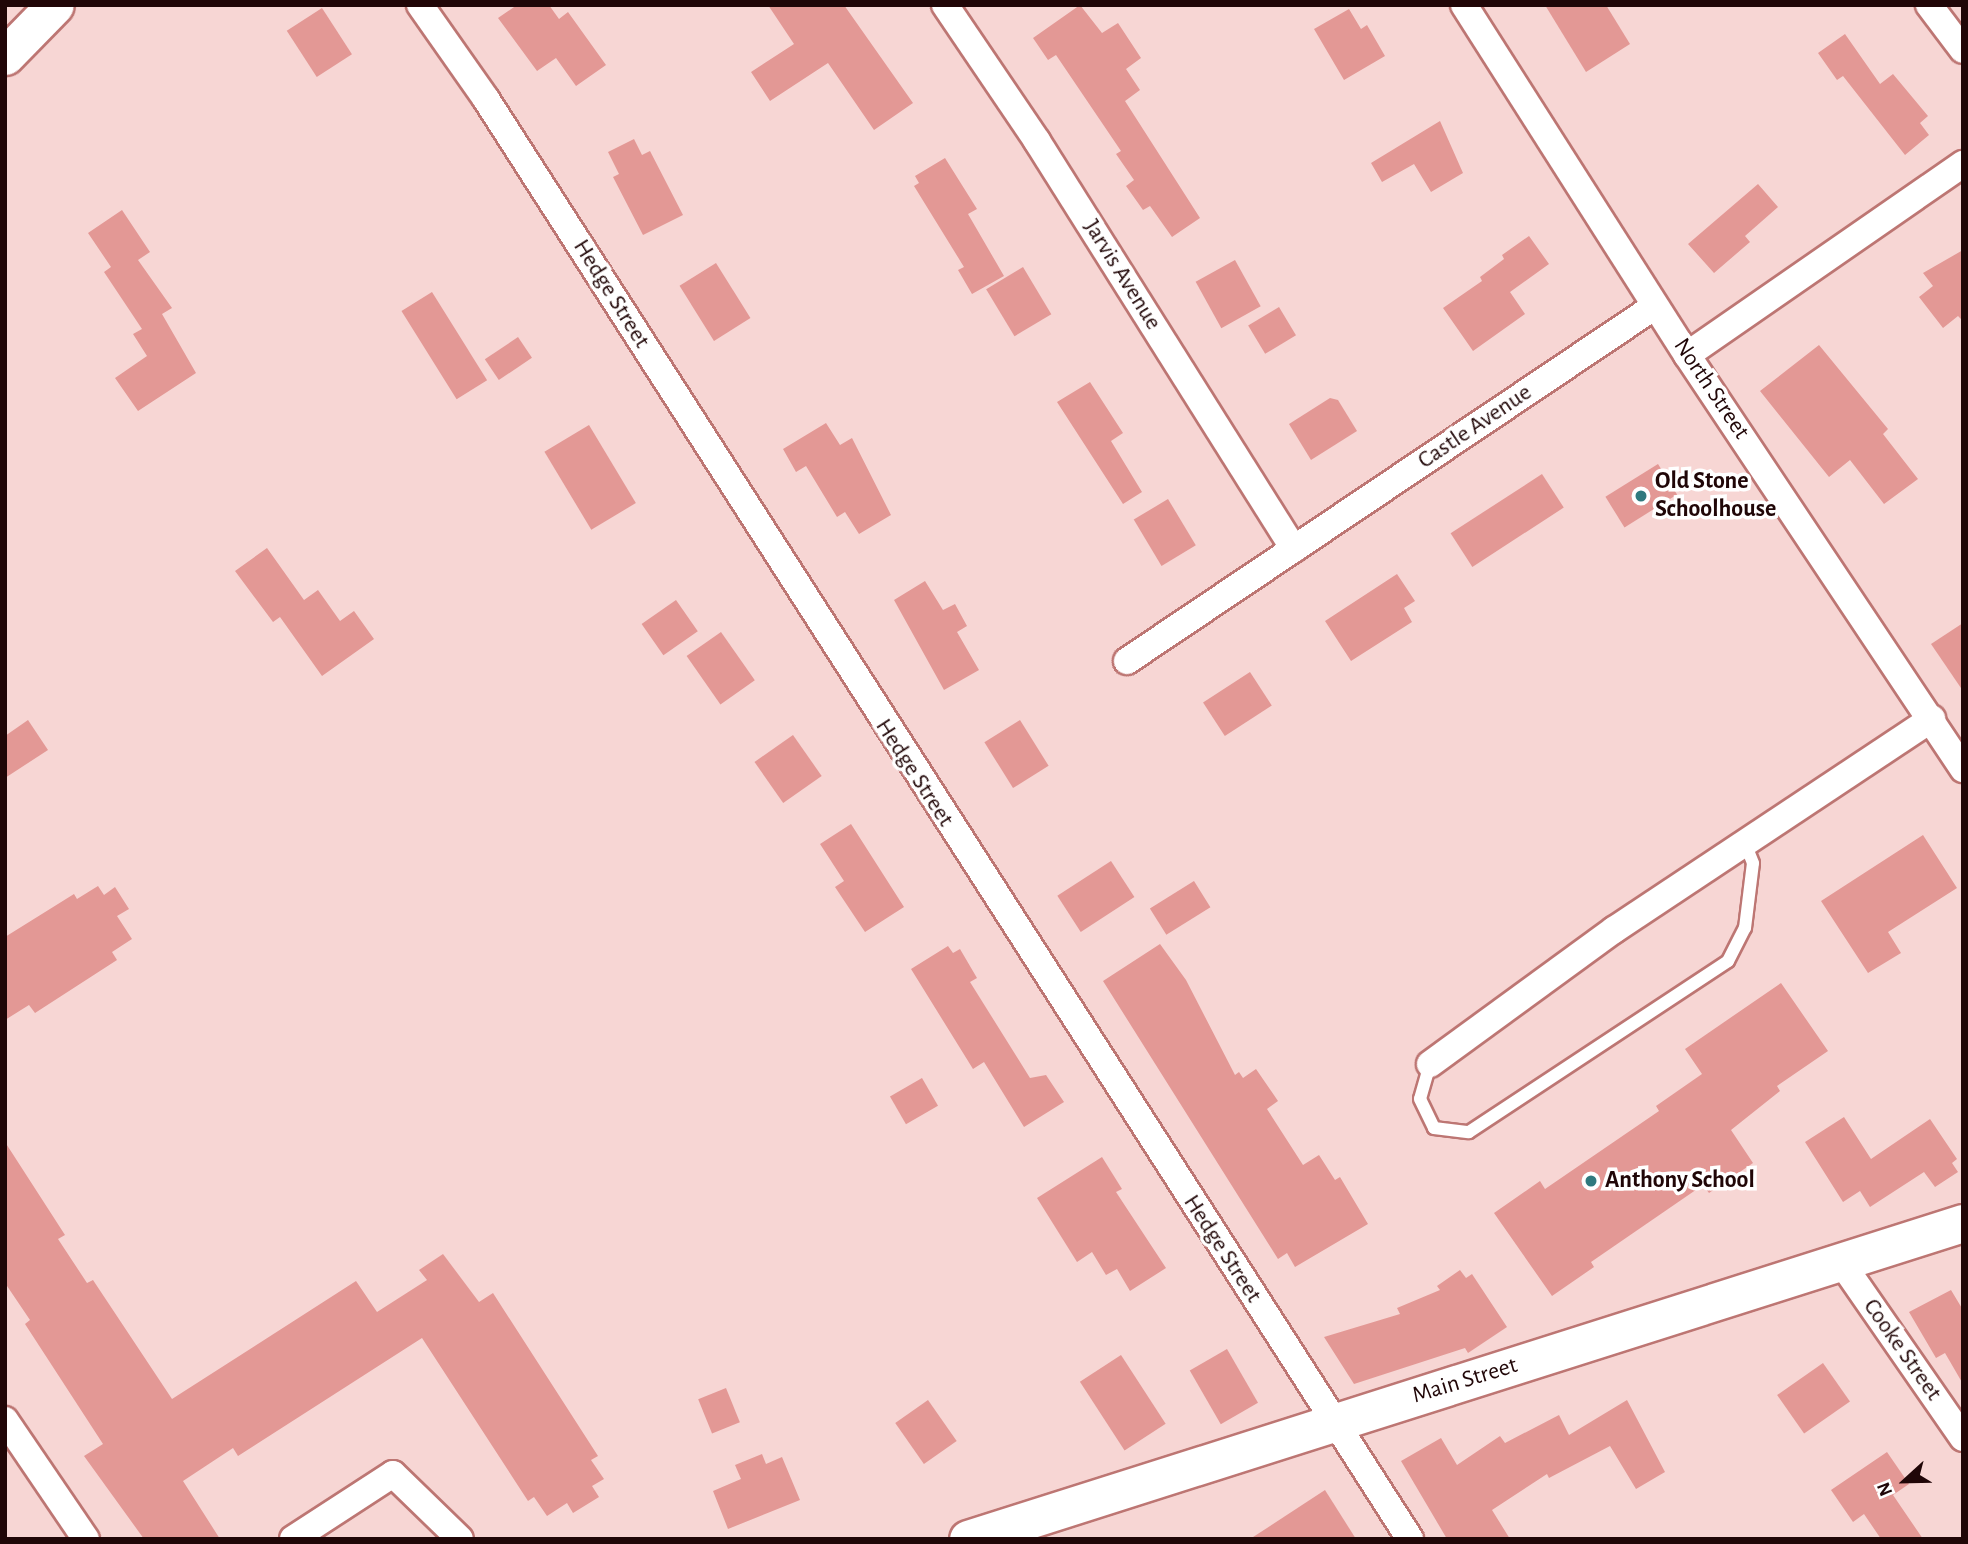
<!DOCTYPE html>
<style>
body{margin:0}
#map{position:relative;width:1968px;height:1544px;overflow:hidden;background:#f7d6d4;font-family:"Alegreya Sans",sans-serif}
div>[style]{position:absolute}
.building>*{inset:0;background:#e39895;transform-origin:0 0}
.roads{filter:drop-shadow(2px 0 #bd7673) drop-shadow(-2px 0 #bd7673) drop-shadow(0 2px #bd7673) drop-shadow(0 -2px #bd7673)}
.lane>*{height:12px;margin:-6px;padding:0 6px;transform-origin:6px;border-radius:6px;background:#fff}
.street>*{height:26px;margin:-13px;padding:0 13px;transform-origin:13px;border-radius:13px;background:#fff}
.secondary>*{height:37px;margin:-18.5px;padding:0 18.5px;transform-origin:18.5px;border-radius:18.5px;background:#fff}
.dots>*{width:19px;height:19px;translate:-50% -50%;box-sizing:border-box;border:4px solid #fff;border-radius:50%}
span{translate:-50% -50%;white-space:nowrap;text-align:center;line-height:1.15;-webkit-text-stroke:7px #fff;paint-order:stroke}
.street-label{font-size:24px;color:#200607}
.poi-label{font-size:24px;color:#200607;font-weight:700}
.left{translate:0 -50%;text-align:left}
.frame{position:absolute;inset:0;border:7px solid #200607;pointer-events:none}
.north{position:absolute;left:1870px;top:1446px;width:70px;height:70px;-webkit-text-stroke:5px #fff;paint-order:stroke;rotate:248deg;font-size:19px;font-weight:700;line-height:28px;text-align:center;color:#200607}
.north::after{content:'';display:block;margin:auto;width:24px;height:32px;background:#200607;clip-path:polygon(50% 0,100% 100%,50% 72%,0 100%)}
</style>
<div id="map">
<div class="building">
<i style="clip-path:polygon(517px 5px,549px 5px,559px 19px,568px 12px,606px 65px,576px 86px,556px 58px,537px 71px,498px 18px)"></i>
<i style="clip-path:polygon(768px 5px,844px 5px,913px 103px,874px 130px,828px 63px,770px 101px,751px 72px,794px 44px)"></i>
<i style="clip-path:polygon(1080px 5px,1102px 33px,1118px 23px,1141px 58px,1126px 69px,1140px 90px,1125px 101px,1200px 218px,1172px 237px,1150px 206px,1143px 210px,1126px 186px,1134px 180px,1116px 154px,1121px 151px,1056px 55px,1048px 60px,1033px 38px)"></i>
<i style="clip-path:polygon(1545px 5px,1606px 5px,1630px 44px,1586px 72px)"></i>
<i style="left:322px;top:8px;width:55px;height:42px;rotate:57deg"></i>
<i style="clip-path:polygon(1349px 9px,1361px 29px,1367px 25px,1385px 56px,1344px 80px,1314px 29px)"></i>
<i style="clip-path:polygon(1845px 34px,1880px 84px,1893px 74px,1928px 116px,1920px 123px,1929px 135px,1905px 155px,1843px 76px,1837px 80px,1818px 53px)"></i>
<i style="clip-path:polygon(1440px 121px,1463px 173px,1431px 192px,1414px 164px,1382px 182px,1371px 163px)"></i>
<i style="clip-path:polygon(634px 139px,642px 155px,650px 151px,683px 215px,643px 235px,613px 177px,619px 174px,608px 152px)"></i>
<i style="clip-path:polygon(945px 158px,977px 209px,968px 214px,1004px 276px,972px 294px,958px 270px,964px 267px,914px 186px,919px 183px,915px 176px)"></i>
<i style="clip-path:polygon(1758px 184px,1778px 207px,1745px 236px,1750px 242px,1714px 273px,1688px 244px)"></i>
<i style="clip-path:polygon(122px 210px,150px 252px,138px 260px,172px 308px,162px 314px,196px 373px,138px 411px,115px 378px,147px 356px,133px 334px,142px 329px,104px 272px,111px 267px,88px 233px)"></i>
<i style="clip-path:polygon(1529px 236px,1549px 264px,1510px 292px,1525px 314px,1473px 351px,1443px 308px,1482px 281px,1480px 277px,1504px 259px,1502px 255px)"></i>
<i style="clip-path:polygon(1963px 250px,1963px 321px,1958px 316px,1943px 328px,1919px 297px,1933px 286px,1923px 273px)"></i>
<i style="left:1235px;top:260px;width:53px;height:45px;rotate:61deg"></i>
<i style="left:716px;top:263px;width:65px;height:43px;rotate:58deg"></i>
<i style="left:1023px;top:267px;width:55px;height:43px;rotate:59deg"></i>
<i style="left:432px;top:292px;width:104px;height:36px;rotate:58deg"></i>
<i style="left:1279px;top:307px;width:33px;height:36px;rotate:59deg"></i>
<i style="left:518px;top:337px;width:25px;height:40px;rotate:56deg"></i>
<i style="clip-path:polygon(1819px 345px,1888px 429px,1883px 434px,1918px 479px,1884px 504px,1850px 460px,1829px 477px,1760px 391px)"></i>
<i style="clip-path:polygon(1090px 382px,1123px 433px,1111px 441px,1142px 492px,1123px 504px,1057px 402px)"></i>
<i style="clip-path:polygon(1330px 398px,1338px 400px,1357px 431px,1311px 460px,1289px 424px)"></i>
<i style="clip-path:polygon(826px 423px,840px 445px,852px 438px,891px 515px,859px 534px,845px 512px,837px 517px,806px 466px,796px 472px,783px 449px)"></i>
<i style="left:589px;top:425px;width:91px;height:52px;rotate:59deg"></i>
<i style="left:1658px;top:464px;width:36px;height:62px;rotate:58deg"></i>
<i style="left:1542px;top:474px;width:40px;height:109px;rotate:57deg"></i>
<i style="left:1168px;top:499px;width:54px;height:40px;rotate:59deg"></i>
<i style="clip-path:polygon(267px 548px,304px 600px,318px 590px,340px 621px,354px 611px,374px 639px,322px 676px,280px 617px,273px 622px,235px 571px)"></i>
<i style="clip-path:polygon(1397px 574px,1415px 601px,1404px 608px,1412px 622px,1351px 661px,1325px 621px)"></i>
<i style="clip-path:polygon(925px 581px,943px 610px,955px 604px,967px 626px,957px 632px,979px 670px,944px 690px,894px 600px)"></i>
<i style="left:676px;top:600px;width:38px;height:42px;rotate:55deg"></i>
<i style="clip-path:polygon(1963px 623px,1963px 691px,1931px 644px)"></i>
<i style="left:721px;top:632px;width:59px;height:42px;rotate:55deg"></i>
<i style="left:1250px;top:672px;width:40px;height:56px;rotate:57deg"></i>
<i style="clip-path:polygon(28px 720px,48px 750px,5px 778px,5px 736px)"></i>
<i style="left:1020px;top:720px;width:54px;height:42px;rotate:58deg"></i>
<i style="left:793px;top:735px;width:50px;height:47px;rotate:55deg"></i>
<i style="clip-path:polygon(851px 824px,904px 907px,865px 932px,835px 887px,844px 881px,820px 844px)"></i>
<i style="clip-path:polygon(1923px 835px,1957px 888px,1888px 932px,1901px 953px,1868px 973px,1821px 901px)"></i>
<i style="left:1111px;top:861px;width:43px;height:64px;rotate:57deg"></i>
<i style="left:1194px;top:881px;width:31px;height:52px;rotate:58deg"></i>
<i style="clip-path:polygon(98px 886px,104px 895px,115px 887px,129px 909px,117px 916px,132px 939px,112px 952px,117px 960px,35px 1013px,29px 1005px,5px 1020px,5px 937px,74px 894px,77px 899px)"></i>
<i style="clip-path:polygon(1160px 944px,1186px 980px,1235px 1075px,1239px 1072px,1243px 1078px,1256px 1069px,1278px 1101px,1267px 1109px,1303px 1165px,1319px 1155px,1335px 1180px,1340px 1177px,1368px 1224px,1295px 1267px,1287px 1253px,1278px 1259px,1103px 981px)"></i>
<i style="clip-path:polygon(948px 946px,953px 953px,960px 949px,977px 978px,970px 982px,1030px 1078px,1046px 1075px,1064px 1102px,1024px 1127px,984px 1062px,973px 1069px,911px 969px)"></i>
<i style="clip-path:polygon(1781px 983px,1828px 1051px,1777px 1086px,1780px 1091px,1731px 1130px,1753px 1163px,1709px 1193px,1703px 1185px,1591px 1262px,1594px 1267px,1552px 1296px,1494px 1213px,1540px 1181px,1545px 1189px,1659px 1111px,1656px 1106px,1702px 1074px,1685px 1049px)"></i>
<i style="left:922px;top:1078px;width:32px;height:37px;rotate:60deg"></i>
<i style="clip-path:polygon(1844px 1117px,1871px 1159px,1930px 1119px,1957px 1159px,1952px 1163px,1958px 1172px,1935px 1187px,1924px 1172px,1870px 1207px,1860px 1191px,1843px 1202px,1805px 1142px)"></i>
<i style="clip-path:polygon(5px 1142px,65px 1235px,58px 1239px,87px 1283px,93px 1280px,172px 1399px,356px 1281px,377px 1312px,427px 1280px,419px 1270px,443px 1254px,479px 1302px,493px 1293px,598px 1456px,591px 1460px,604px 1479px,592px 1486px,599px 1497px,573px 1513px,567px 1503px,547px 1516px,534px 1497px,528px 1501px,422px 1338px,238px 1456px,233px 1448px,183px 1481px,220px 1539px,144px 1539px,84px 1456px,103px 1444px,25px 1324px,30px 1320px,5px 1283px)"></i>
<i style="clip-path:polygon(1102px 1157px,1122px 1189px,1116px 1192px,1166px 1268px,1130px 1291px,1117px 1269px,1106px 1275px,1092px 1252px,1077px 1262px,1037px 1198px)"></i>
<i style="clip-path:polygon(1460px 1270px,1466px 1278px,1472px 1274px,1507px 1327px,1468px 1353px,1465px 1348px,1354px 1384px,1324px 1337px,1400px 1314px,1397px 1308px,1440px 1290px,1437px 1286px)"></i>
<i style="clip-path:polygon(1951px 1290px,1963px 1310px,1963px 1384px,1945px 1353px,1936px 1358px,1909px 1312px)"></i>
<i style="left:1227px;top:1349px;width:62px;height:43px;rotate:60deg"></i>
<i style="left:1121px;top:1355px;width:82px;height:49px;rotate:57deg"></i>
<i style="left:1823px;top:1363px;width:47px;height:56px;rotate:55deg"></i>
<i style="left:726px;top:1388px;width:37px;height:30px;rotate:68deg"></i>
<i style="left:928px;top:1400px;width:50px;height:40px;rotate:55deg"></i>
<i style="clip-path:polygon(1627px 1400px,1665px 1472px,1636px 1489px,1610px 1446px,1549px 1478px,1547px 1474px,1492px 1510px,1510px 1539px,1447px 1539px,1401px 1461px,1441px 1438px,1457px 1465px,1500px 1436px,1505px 1443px,1559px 1415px,1569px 1435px)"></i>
<i style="clip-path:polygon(1887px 1452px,1909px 1484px,1893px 1495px,1923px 1539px,1881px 1539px,1864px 1514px,1853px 1522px,1831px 1490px)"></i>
<i style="clip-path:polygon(762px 1454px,766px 1464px,782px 1457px,800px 1500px,728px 1529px,713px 1491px,741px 1479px,735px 1465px)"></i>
<i style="clip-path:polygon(1325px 1490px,1356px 1539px,1250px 1539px)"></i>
</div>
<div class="roads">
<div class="lane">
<i style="left:1430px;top:1064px;width:36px;rotate:106deg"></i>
<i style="left:1420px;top:1099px;width:32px;rotate:64deg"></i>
<i style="left:1434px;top:1128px;width:35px;rotate:7deg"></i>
<i style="left:1469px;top:1132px;width:310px;rotate:-33.4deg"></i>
<i style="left:1728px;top:961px;width:37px;rotate:-63deg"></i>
<i style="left:1745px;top:928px;width:65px;rotate:-83deg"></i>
<i style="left:1753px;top:863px;width:22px;rotate:-112deg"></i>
</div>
<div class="street">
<i style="left:420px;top:5px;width:115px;rotate:54.9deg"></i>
<i style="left:486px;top:99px;width:1711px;rotate:57.31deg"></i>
<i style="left:945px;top:5px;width:164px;rotate:55.9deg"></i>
<i style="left:1037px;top:141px;width:482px;rotate:57.8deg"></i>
<i style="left:1464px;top:5px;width:415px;rotate:57.5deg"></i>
<i style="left:1687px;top:355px;width:498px;rotate:56.3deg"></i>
<i style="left:1929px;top:5px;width:56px;rotate:52.9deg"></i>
<i style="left:1687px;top:355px;width:336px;rotate:-34.7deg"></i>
<i style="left:1127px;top:661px;width:636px;rotate:-33.91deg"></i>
<i style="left:1430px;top:1064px;width:228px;rotate:-36.1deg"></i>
<i style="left:1614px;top:930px;width:382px;rotate:-33.6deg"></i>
<i style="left:1841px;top:1262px;width:214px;rotate:55.3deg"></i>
<i style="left:5px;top:1420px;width:144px;rotate:55.8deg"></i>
<i style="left:293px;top:1539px;width:119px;rotate:-33deg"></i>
<i style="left:393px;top:1474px;width:93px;rotate:44.1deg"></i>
</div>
<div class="secondary">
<i style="left:5px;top:56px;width:71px;rotate:-45.6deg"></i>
<i style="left:968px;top:1539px;width:1044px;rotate:-17.62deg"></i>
</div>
</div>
<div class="dots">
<i style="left:1641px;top:496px;background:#30797e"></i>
<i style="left:1591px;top:1181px;background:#30797e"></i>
</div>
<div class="street-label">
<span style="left:1122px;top:275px;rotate:58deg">Jarvis Avenue</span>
<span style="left:611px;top:294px;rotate:58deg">Hedge Street</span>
<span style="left:1711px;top:389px;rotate:56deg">North Street</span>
<span style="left:1475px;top:427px;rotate:-34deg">Castle Avenue</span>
<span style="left:914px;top:773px;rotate:57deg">Hedge Street</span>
<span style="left:1222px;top:1249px;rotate:57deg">Hedge Street</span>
<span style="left:1902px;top:1350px;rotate:55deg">Cooke Street</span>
<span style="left:1465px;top:1381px;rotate:-17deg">Main Street</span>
</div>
<div class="poi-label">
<span class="left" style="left:1655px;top:496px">Old Stone<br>Schoolhouse</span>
<span class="left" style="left:1605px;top:1181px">Anthony School</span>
</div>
<div class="frame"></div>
<div class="north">N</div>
</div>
